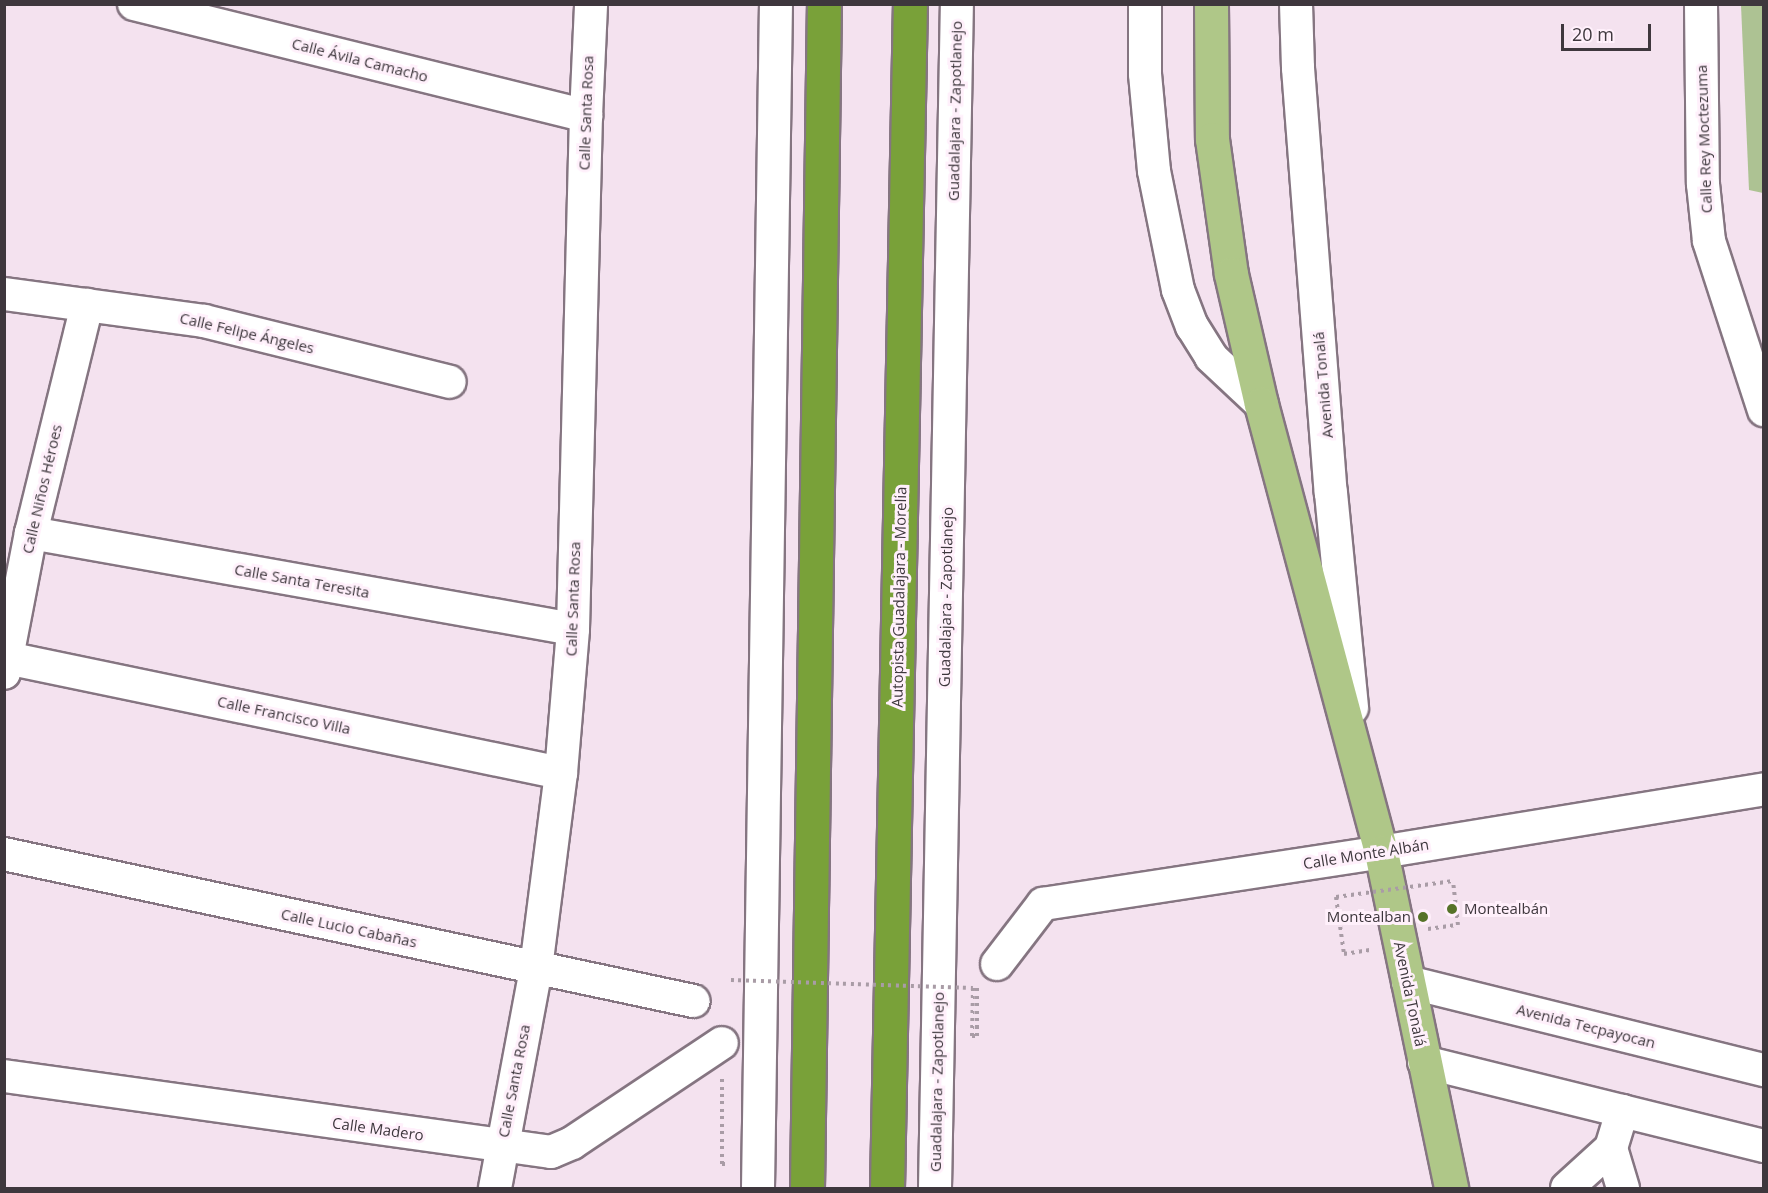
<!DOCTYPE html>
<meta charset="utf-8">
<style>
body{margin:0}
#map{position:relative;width:1768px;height:1193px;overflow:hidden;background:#f4e2ef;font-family:"Open Sans",sans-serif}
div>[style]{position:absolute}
.green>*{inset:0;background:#adc293}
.path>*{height:4px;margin-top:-2px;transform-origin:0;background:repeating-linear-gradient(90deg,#a99ca6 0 3px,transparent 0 7.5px)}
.roads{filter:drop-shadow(2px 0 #857581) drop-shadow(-2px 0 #857581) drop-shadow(0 2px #857581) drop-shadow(0 -2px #857581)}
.minor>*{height:32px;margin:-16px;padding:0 16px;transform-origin:16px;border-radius:16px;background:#fff}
.major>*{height:33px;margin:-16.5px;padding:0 16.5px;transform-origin:16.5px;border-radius:16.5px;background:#afc788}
.highway>*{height:33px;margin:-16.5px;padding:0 16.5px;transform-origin:16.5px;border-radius:16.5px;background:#79a139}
.path-bridge>*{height:4px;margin-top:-2px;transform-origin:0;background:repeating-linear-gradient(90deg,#a99ca6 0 3px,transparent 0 7.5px)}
.dots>*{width:16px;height:16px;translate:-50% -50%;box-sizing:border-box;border:3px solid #fff0fb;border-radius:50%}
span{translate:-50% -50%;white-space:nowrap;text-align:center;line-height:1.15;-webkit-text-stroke:6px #fff0fb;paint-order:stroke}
.street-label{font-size:15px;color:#3e373d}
.poi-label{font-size:15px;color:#3e373d}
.left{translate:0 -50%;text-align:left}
.right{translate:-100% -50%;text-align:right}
.frame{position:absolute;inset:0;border:6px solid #3e373d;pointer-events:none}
.scale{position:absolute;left:1561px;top:24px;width:90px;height:27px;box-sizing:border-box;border:3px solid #3e373d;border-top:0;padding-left:8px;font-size:18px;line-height:21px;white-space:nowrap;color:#3e373d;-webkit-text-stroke:4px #fff0fb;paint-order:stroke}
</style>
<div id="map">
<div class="green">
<i style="clip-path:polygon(1741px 5px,1763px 5px,1763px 193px,1749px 190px)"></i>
</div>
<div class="path">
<i style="left:1336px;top:897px;width:58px;rotate:82deg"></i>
<i style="left:1344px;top:954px;width:26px;rotate:-9deg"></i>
<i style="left:1428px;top:929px;width:30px;rotate:-8deg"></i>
<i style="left:1458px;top:925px;width:44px;rotate:-96.5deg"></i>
<i style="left:973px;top:988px;width:48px;rotate:91.2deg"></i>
<i style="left:972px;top:1036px;width:5px"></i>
<i style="left:977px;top:1036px;width:48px;rotate:-90deg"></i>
<i style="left:722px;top:1079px;width:85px;rotate:90deg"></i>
<i style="left:722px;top:1164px;width:6px"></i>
</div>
<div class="roads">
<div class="minor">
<i style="left:134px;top:4px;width:466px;rotate:13.9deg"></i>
<i style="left:1145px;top:4px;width:70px;rotate:90deg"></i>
<i style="left:1145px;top:74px;width:97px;rotate:84.7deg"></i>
<i style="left:1154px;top:171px;width:121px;rotate:78.6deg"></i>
<i style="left:1178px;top:290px;width:39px;rotate:69deg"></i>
<i style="left:1192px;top:326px;width:36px;rotate:58deg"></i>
<i style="left:1211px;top:357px;width:69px;rotate:43.2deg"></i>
<i style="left:1296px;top:4px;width:64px;rotate:88.2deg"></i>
<i style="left:1298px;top:68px;width:426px;rotate:85.6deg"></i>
<i style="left:1331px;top:493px;width:216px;rotate:84.4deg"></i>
<i style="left:1701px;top:4px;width:180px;rotate:89.4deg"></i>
<i style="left:1703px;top:184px;width:57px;rotate:84deg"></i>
<i style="left:1709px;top:241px;width:178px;rotate:72deg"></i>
<i style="left:4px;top:294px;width:202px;rotate:7.7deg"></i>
<i style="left:204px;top:321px;width:253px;rotate:13.9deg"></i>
<i style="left:31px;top:533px;width:550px;rotate:10.04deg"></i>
<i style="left:7px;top:658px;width:566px;rotate:11.73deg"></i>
<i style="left:4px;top:673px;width:143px;rotate:-79.1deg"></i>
<i style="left:31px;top:533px;width:235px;rotate:-76.2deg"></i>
<i style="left:4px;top:854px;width:705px;rotate:12.04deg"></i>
<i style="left:997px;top:964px;width:76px;rotate:-52.5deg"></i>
<i style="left:1043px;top:904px;width:342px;rotate:-8.7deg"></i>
<i style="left:1381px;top:852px;width:388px;rotate:-9.3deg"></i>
<i style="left:1408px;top:982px;width:367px;rotate:13.9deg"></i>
<i style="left:1424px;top:1062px;width:350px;rotate:13.9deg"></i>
<i style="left:4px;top:1076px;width:552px;rotate:7.91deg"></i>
<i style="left:551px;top:1152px;width:23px;rotate:-23deg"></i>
<i style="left:572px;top:1143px;width:180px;rotate:-33.7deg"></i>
<i style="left:1611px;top:1148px;width:42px;rotate:73.3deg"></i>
<i style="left:495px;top:1188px;width:224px;rotate:-79.4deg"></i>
<i style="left:536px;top:968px;width:197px;rotate:-82.7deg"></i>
<i style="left:561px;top:773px;width:144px;rotate:-85.2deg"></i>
<i style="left:573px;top:629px;width:513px;rotate:-88.55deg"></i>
<i style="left:586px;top:116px;width:112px;rotate:-87.4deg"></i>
<i style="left:758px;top:1188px;width:1184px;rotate:-89.13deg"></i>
<i style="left:935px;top:1188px;width:1184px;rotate:-88.94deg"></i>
<i style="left:1567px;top:1188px;width:59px;rotate:-42.3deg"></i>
<i style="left:1611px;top:1148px;width:39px;rotate:-73deg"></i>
</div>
<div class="major">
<i style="left:1211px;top:4px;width:135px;rotate:89.6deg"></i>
<i style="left:1212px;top:139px;width:136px;rotate:82deg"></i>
<i style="left:1231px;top:274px;width:133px;rotate:77deg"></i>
<i style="left:1261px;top:404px;width:464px;rotate:75deg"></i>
<i style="left:1381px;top:852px;width:343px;rotate:78.2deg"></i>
</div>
<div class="highway">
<i style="left:807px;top:1188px;width:1184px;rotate:-89.18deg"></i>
<i style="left:887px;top:1188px;width:1184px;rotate:-88.89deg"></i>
</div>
</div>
<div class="path-bridge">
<i style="left:1336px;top:897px;width:118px;rotate:-7.8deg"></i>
<i style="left:731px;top:980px;width:242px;rotate:1.9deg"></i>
</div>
<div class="dots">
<i style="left:1452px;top:909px;background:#567328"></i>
<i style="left:1423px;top:917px;background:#567328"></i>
</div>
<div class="street-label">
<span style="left:360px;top:60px;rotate:14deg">Calle Ávila Camacho</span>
<span style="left:955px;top:111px;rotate:-89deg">Guadalajara - Zapotlanejo</span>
<span style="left:586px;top:113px;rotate:-88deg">Calle Santa Rosa</span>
<span style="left:1704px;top:139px;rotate:-92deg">Calle Rey Moctezuma</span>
<span style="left:247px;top:333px;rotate:13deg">Calle Felipe Ángeles</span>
<span style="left:1323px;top:385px;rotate:-95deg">Avenida Tonalá</span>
<span style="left:42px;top:489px;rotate:-77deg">Calle Niños Héroes</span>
<span style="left:302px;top:581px;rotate:10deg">Calle Santa Teresita</span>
<span style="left:899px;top:597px;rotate:-89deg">Autopista Guadalajara - Morelia</span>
<span style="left:946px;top:597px;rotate:-89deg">Guadalajara - Zapotlanejo</span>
<span style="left:573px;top:599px;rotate:-88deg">Calle Santa Rosa</span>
<span style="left:284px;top:715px;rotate:12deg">Calle Francisco Villa</span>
<span style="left:1366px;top:854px;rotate:-9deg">Calle Monte Albán</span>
<span style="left:349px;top:928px;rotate:12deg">Calle Lucio Cabañas</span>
<span style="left:1410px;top:994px;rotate:78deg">Avenida Tonalá</span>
<span style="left:1586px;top:1026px;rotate:14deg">Avenida Tecpayocan</span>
<span style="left:514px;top:1081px;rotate:-79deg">Calle Santa Rosa</span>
<span style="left:937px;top:1082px;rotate:-89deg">Guadalajara - Zapotlanejo</span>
<span style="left:378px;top:1129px;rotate:8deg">Calle Madero</span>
</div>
<div class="poi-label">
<span class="left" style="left:1464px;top:909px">Montealbán</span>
<span class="right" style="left:1411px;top:917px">Montealban</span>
</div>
<div class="frame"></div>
<div class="scale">20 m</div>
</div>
